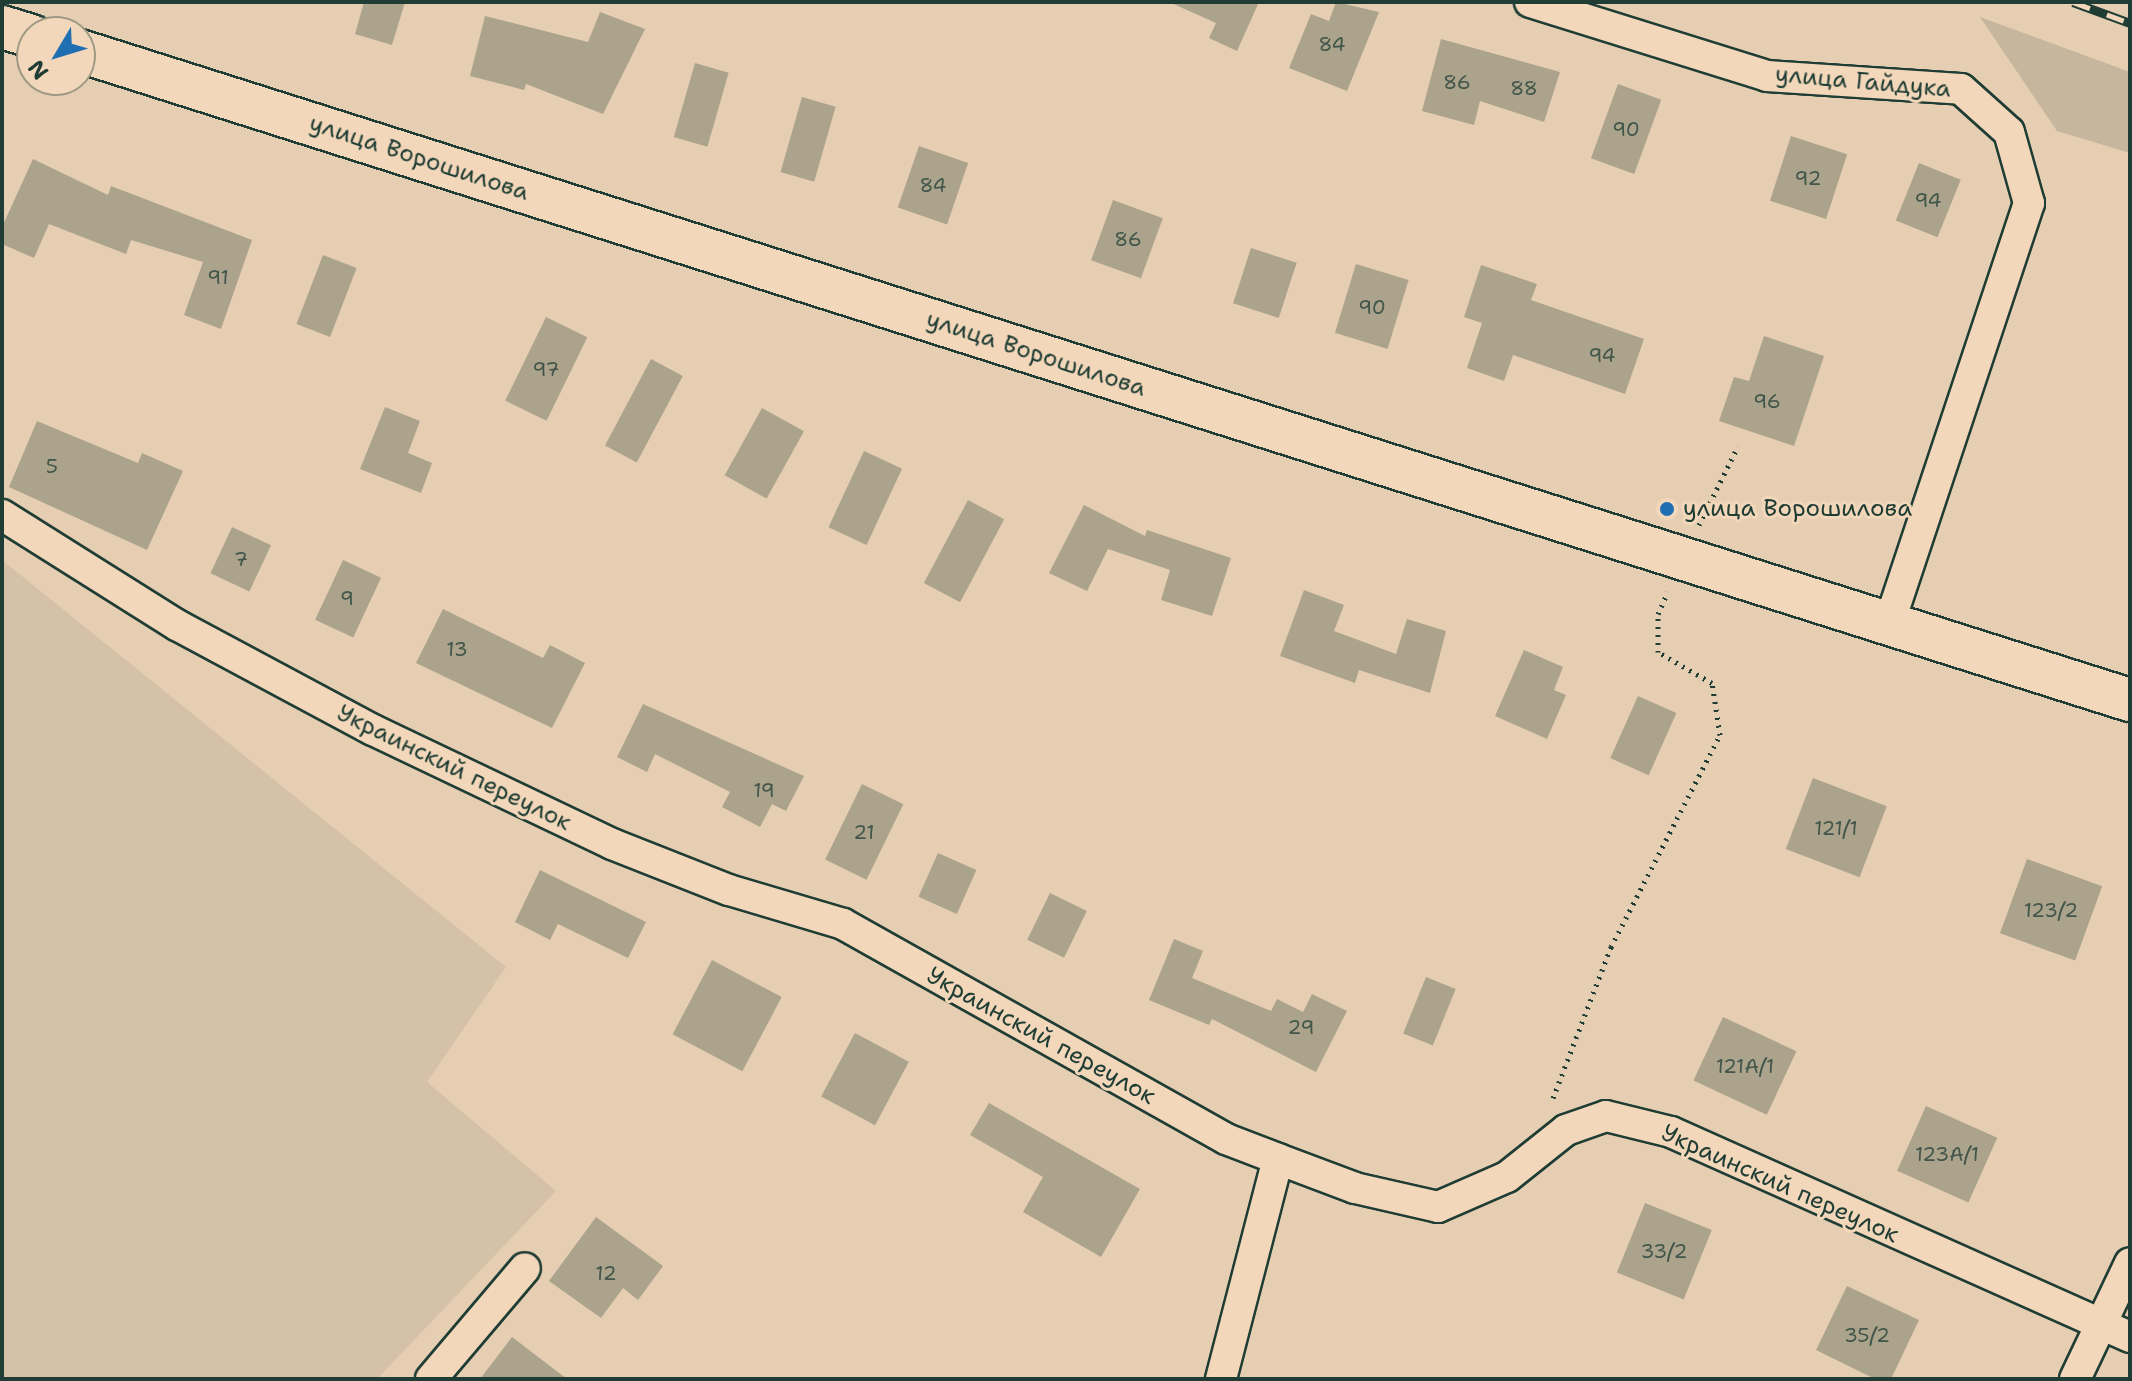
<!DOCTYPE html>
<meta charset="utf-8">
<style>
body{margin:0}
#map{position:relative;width:2132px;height:1381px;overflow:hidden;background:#e6ceb2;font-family:"Shantell Sans",sans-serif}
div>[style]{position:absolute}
.built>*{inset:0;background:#d5c1a7}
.green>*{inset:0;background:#c5b69d}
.building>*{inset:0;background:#aca38c;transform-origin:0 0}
.path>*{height:5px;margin-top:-2.5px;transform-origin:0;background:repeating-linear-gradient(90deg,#1f3d34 0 2px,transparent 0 8px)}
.roads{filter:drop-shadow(2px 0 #1f3d34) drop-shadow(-2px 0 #1f3d34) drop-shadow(0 2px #1f3d34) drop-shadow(0 -2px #1f3d34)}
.minor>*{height:30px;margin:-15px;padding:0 15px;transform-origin:15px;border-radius:15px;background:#f3d7ba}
.secondary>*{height:42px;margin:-21px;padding:0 21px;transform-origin:21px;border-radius:21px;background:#f3d7ba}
.rail>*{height:9px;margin-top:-4.5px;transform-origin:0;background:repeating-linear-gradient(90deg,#f3d7ba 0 18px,#1f3d34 0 36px);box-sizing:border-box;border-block:2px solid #1f3d34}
.dots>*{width:22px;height:22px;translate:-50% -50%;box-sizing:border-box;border:4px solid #f3d7ba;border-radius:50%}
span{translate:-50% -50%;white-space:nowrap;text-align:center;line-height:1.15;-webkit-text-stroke:6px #f3d7ba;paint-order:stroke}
.number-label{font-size:20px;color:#42564a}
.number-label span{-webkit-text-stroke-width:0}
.street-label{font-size:24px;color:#1f3d34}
.poi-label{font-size:24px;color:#1f3d34}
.left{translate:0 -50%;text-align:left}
.frame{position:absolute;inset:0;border:4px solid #1f3d34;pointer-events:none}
.north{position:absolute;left:16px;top:16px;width:80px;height:80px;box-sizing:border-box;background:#f3d7ba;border:2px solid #9e9984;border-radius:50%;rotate:232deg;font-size:22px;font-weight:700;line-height:32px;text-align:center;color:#1f3d34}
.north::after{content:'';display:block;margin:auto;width:28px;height:36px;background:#1f6fb2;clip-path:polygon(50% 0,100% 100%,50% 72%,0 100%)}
</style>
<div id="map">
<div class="built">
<i style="clip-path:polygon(2px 560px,506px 967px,427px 1082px,556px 1191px,377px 1379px,2px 1379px)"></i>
</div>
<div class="green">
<i style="clip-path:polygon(1980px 17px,2130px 72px,2130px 153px,2057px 131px)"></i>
</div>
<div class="building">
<i style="clip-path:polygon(364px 2px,405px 2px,392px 45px,355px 34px)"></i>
<i style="clip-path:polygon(1169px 2px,1259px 2px,1237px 51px,1209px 38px,1216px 23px)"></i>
<i style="clip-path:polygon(1336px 2px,1379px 12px,1347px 91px,1289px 68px,1311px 14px,1329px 21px)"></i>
<i style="clip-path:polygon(600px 12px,645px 29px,603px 114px,526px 84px,524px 90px,470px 76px,485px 16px,588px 42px)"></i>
<i style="clip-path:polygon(1441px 39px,1560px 72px,1544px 122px,1480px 101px,1474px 125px,1422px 111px)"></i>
<i style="left:695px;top:63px;width:35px;height:77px;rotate:16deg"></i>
<i style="left:1618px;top:84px;width:46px;height:79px;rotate:20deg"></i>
<i style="left:802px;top:97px;width:35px;height:78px;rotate:16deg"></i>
<i style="left:1791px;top:136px;width:59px;height:68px;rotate:18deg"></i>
<i style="left:919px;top:146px;width:52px;height:65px;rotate:19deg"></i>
<i style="clip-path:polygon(33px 159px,108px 195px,111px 186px,252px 240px,221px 329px,184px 315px,203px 262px,131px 240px,126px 254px,49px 224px,34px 258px,2px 244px,2px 227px)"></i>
<i style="left:1919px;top:163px;width:45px;height:62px;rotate:22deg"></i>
<i style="left:1113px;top:200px;width:53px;height:64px;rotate:20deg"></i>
<i style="left:1251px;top:248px;width:48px;height:58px;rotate:18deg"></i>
<i style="left:323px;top:255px;width:36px;height:74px;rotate:21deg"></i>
<i style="left:1356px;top:264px;width:55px;height:72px;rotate:17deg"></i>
<i style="clip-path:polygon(1481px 265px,1537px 284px,1531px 300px,1644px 339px,1625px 394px,1513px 355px,1504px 381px,1467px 368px,1482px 323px,1464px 317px)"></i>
<i style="left:546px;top:317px;width:46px;height:93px;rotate:26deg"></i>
<i style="clip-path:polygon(1764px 336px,1824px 356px,1794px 446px,1719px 421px,1734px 377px,1749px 381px)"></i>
<i style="left:651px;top:359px;width:36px;height:98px;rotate:28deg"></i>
<i style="clip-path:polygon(385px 407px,420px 421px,408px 453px,432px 463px,421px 493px,360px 469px)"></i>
<i style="left:762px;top:408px;width:48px;height:77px;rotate:29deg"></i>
<i style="clip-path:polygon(37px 421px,138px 463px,142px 453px,183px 471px,147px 550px,9px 487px)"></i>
<i style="left:864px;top:451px;width:42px;height:84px;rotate:25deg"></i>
<i style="left:968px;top:500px;width:41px;height:94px;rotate:28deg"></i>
<i style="clip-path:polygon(1084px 505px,1145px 536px,1147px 530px,1231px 558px,1212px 616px,1161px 600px,1170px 570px,1108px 549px,1087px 591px,1049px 573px)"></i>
<i style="left:232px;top:527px;width:43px;height:51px;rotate:25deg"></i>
<i style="left:343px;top:560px;width:42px;height:66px;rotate:25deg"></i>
<i style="clip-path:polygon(1304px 590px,1344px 605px,1334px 631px,1396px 654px,1407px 619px,1446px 631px,1430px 693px,1359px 670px,1355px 683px,1280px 656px)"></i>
<i style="clip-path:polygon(443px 609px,543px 658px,550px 645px,585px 663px,552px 728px,416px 663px)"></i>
<i style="clip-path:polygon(1524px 650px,1563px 667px,1554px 690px,1566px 695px,1547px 739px,1495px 716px)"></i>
<i style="left:1638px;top:696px;width:42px;height:68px;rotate:24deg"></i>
<i style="clip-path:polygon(643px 704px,804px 776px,786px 811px,772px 804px,760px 827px,722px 807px,730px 792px,655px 754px,647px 772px,617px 757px)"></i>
<i style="left:1813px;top:778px;width:79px;height:76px;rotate:21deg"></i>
<i style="left:862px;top:784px;width:46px;height:84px;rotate:26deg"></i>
<i style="left:938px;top:853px;width:42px;height:48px;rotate:24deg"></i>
<i style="left:2027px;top:859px;width:80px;height:79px;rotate:20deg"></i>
<i style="clip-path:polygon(540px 870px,646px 922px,628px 958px,558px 924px,550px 940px,515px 922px)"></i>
<i style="left:1050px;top:893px;width:41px;height:52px;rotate:26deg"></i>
<i style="clip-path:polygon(1174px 939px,1203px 951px,1192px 978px,1271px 1011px,1277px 999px,1303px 1012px,1312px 994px,1347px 1011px,1316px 1072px,1212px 1019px,1209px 1025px,1149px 1000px)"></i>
<i style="left:712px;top:960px;width:79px;height:84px;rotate:28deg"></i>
<i style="left:1426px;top:977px;width:32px;height:61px;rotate:22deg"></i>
<i style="left:1723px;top:1017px;width:81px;height:70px;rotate:25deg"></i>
<i style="left:855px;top:1033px;width:61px;height:72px;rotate:28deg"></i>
<i style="clip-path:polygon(989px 1103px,1140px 1189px,1101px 1257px,1023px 1212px,1043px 1177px,970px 1135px)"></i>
<i style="left:1926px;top:1106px;width:78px;height:71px;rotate:24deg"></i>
<i style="left:1645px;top:1203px;width:72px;height:75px;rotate:22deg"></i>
<i style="clip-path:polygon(596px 1217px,663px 1266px,638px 1300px,623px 1288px,601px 1318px,549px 1281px)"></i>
<i style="clip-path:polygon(1847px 1286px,1919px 1320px,1891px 1379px,1875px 1379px,1816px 1350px)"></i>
<i style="clip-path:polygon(512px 1337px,567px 1379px,480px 1379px)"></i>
</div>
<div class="path">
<i style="left:1699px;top:525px;width:88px;rotate:-63.7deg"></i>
<i style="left:1553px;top:1098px;width:162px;rotate:-69deg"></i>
<i style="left:1611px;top:947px;width:238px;rotate:-62.8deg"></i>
<i style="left:1720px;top:735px;width:53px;rotate:-98.7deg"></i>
<i style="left:1712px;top:683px;width:62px;rotate:-150.1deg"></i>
<i style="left:1658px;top:652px;width:38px;rotate:-90deg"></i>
<i style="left:1658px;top:614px;width:24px;rotate:-66deg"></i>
</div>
<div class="roads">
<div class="minor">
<i style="left:1530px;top:2px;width:248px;rotate:17.3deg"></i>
<i style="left:1767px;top:76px;width:194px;rotate:3.8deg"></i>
<i style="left:1961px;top:89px;width:64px;rotate:41.9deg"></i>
<i style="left:2009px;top:132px;width:74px;rotate:74.3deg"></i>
<i style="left:2029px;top:203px;width:443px;rotate:108.4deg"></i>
<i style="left:2px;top:515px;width:207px;rotate:32.2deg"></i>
<i style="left:177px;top:625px;width:222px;rotate:28.2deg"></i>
<i style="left:373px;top:730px;width:265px;rotate:25.5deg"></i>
<i style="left:612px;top:844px;width:126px;rotate:21.5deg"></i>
<i style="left:729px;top:890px;width:119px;rotate:16.6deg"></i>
<i style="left:843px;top:924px;width:439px;rotate:29.3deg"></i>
<i style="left:1226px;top:1139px;width:56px;rotate:21deg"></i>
<i style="left:1278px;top:1159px;width:82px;rotate:20.6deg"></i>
<i style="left:1355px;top:1188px;width:85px;rotate:12.9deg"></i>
<i style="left:1438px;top:1207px;width:75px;rotate:-23.5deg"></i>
<i style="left:1507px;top:1177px;width:75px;rotate:-38.5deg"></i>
<i style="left:1566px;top:1130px;width:42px;rotate:-19.3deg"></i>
<i style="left:1606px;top:1116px;width:67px;rotate:13.8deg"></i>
<i style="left:1671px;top:1132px;width:503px;rotate:24.07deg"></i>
<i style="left:431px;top:1379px;width:145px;rotate:-49.7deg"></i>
<i style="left:1221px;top:1379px;width:227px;rotate:-75.5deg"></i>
<i style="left:2075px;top:1379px;width:128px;rotate:-64.6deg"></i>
</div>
<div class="secondary">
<i style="left:2px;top:27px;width:31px;rotate:17deg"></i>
<i style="left:80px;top:51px;width:2150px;rotate:17.57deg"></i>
</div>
</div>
<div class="rail">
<i style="left:2073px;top:2px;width:61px;rotate:20.2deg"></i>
</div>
<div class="dots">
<i style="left:1667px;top:509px;background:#1f6fb2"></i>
</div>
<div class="number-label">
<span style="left:1332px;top:44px">84</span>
<span style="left:1457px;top:82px">86</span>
<span style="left:1524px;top:88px">88</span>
<span style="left:1626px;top:129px">90</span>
<span style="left:1808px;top:178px">92</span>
<span style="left:933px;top:185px">84</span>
<span style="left:1928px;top:200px">94</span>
<span style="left:1128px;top:239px">86</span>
<span style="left:218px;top:277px">91</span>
<span style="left:1372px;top:307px">90</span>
<span style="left:1602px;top:355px">94</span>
<span style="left:546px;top:369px">97</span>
<span style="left:1767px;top:401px">96</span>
<span style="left:52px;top:466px">5</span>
<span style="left:241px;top:559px">7</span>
<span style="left:347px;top:598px">9</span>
<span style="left:457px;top:649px">13</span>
<span style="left:764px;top:790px">19</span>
<span style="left:1836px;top:828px">121/1</span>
<span style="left:864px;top:832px">21</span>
<span style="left:2051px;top:910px">123/2</span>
<span style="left:1301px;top:1027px">29</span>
<span style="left:1745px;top:1066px">121А/1</span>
<span style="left:1947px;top:1154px">123А/1</span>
<span style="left:1664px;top:1251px">33/2</span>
<span style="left:606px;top:1273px">12</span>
<span style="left:1867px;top:1335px">35/2</span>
</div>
<div class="street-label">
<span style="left:1863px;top:82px;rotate:5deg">улица Гайдука</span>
<span style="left:419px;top:158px;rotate:18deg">улица Ворошилова</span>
<span style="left:1036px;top:354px;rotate:18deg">улица Ворошилова</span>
<span style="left:454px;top:768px;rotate:26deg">Украинский переулок</span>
<span style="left:1041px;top:1036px;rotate:29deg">Украинский переулок</span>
<span style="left:1780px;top:1184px;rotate:24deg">Украинский переулок</span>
</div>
<div class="poi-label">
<span class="left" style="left:1683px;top:509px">улица Ворошилова</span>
</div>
<div class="frame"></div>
<div class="north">N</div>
</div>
